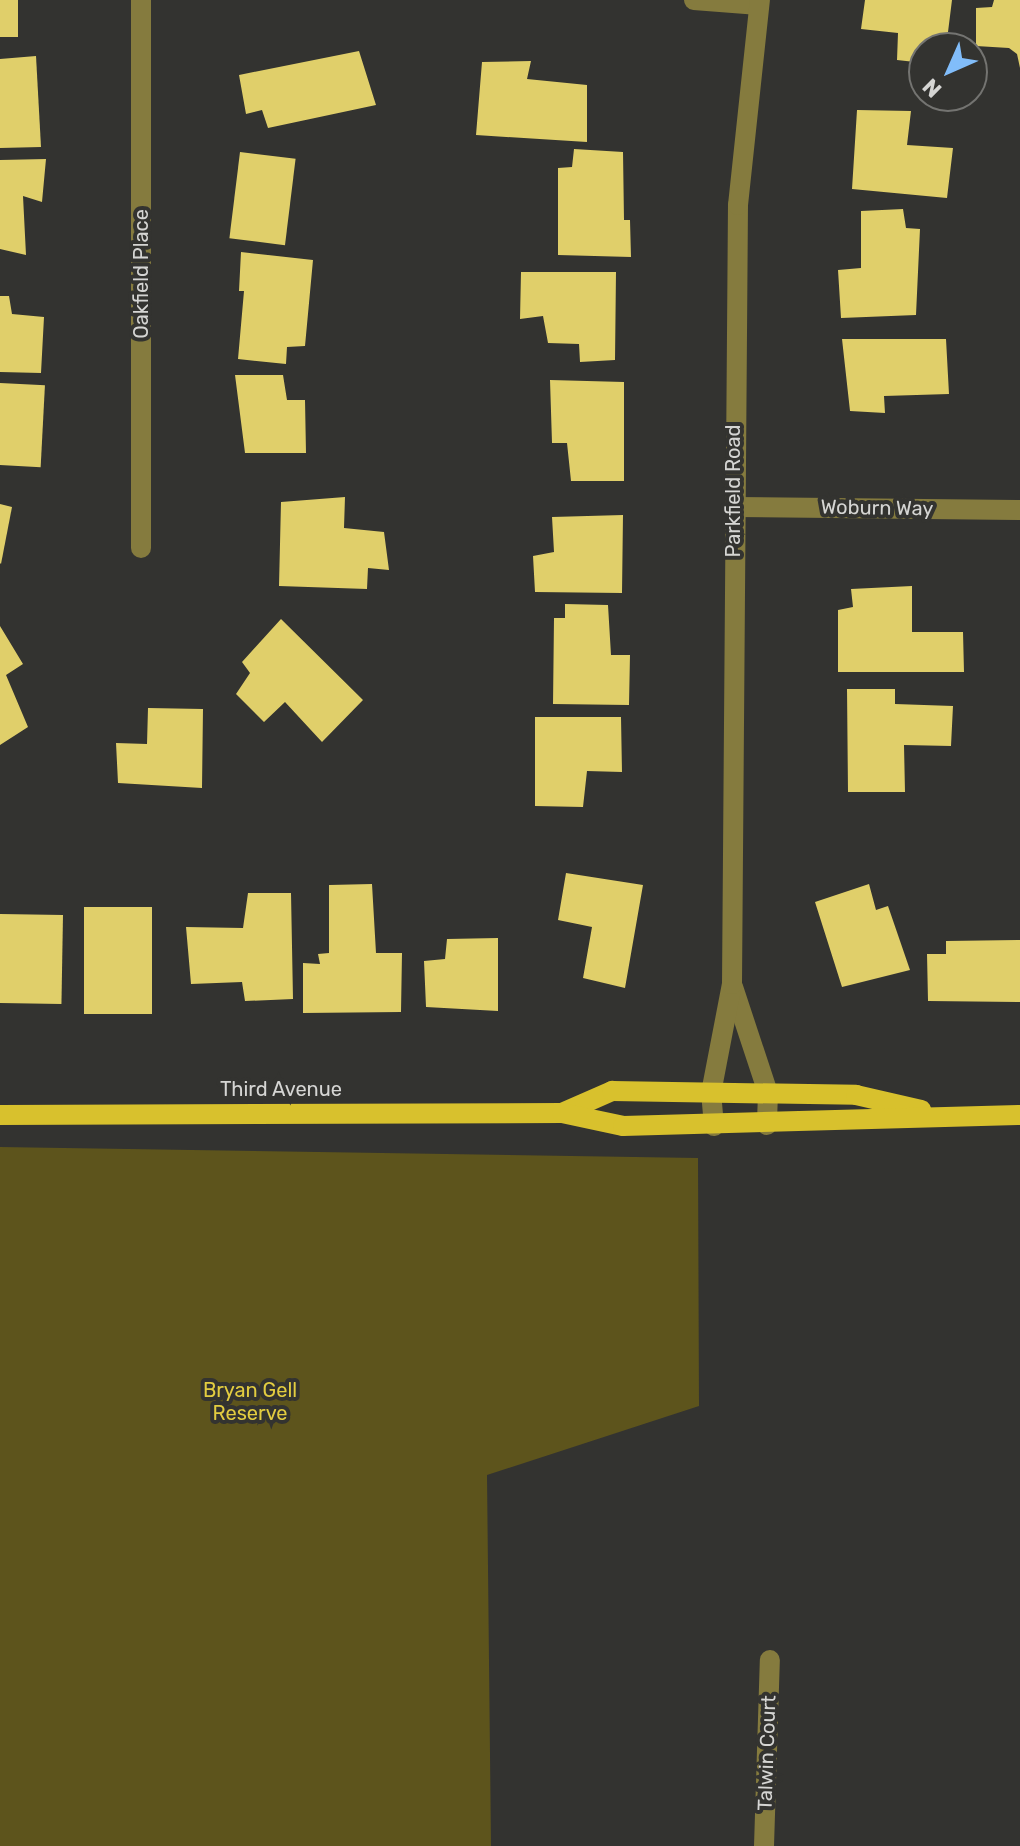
<!DOCTYPE html>
<style>
body{margin:0}
#map{position:relative;width:1020px;height:1846px;overflow:hidden;background:#333330;font-family:Rubik,sans-serif}
div>[style]{position:absolute}
.green>*{inset:0;background:#5d541c}
.building>*{inset:0;background:#e0cf6a;transform-origin:0 0}
.minor>*{height:20px;margin:-10px;padding:0 10px;transform-origin:10px;border-radius:10px;background:#857b3e}
.major>*{height:20px;margin:-10px;padding:0 10px;transform-origin:10px;border-radius:10px;background:#d8c12d}
span{translate:-50% -50%;white-space:nowrap;text-align:center;line-height:1.15;-webkit-text-stroke:8px #333330;paint-order:stroke}
.street-label{font-size:20px;color:#d5d5d3}
.park-label{font-size:20px;color:#e2cc40}
.north{position:absolute;left:908px;top:32px;width:80px;height:80px;box-sizing:border-box;background:#333330;border:2px solid #747471;border-radius:50%;rotate:225deg;font-size:22px;font-weight:700;line-height:32px;text-align:center;color:#d5d5d3}
.north::after{content:'';display:block;margin:auto;width:28px;height:36px;background:#81bdfa;clip-path:polygon(50% 0,100% 100%,50% 72%,0 100%)}
</style>
<div id="map">
<div class="green">
<i style="clip-path:polygon(0 1147px,698px 1158px,699px 1406px,487px 1475px,491px 1846px,0 1846px)"></i>
</div>
<div class="building">
<i style="left:0;top:0;width:18px;height:37px"></i>
<i style="clip-path:polygon(865px 0,952px 0,946px 48px,924px 48px,924px 63px,897px 60px,898px 33px,861px 29px)"></i>
<i style="clip-path:polygon(994px 0,1020px 0,1020px 68px,1017px 54px,1009px 48px,976px 46px,976px 8px,992px 7px)"></i>
<i style="clip-path:polygon(359px 51px,376px 105px,268px 128px,262px 110px,246px 114px,239px 75px)"></i>
<i style="clip-path:polygon(36px 56px,41px 147px,0 148px,0 59px)"></i>
<i style="clip-path:polygon(531px 61px,527px 79px,587px 85px,587px 142px,476px 135px,482px 62px)"></i>
<i style="clip-path:polygon(857px 110px,911px 111px,907px 145px,953px 148px,947px 198px,852px 189px)"></i>
<i style="clip-path:polygon(574px 149px,623px 152px,624px 220px,630px 220px,631px 257px,558px 255px,558px 168px,572px 167px)"></i>
<i style="left:240px;top:152px;width:56px;height:87px;rotate:7deg"></i>
<i style="clip-path:polygon(46px 159px,42px 202px,23px 196px,26px 255px,0 249px,0 160px)"></i>
<i style="clip-path:polygon(903px 209px,906px 228px,920px 229px,916px 315px,841px 318px,838px 270px,861px 268px,861px 211px)"></i>
<i style="clip-path:polygon(241px 252px,313px 260px,305px 346px,287px 347px,286px 364px,238px 359px,244px 291px,239px 291px)"></i>
<i style="clip-path:polygon(521px 272px,616px 272px,615px 360px,580px 362px,579px 344px,548px 343px,543px 316px,520px 319px)"></i>
<i style="clip-path:polygon(0 296px,9px 296px,12px 314px,44px 317px,41px 373px,0 372px)"></i>
<i style="clip-path:polygon(842px 339px,946px 339px,949px 394px,884px 396px,885px 413px,850px 411px)"></i>
<i style="clip-path:polygon(235px 375px,283px 375px,287px 400px,305px 400px,306px 453px,245px 453px)"></i>
<i style="clip-path:polygon(550px 380px,624px 382px,624px 481px,571px 481px,567px 443px,552px 443px)"></i>
<i style="left:0;top:383px;width:45px;height:82px;rotate:3deg"></i>
<i style="clip-path:polygon(345px 497px,344px 528px,384px 532px,389px 570px,368px 568px,367px 589px,279px 586px,281px 502px)"></i>
<i style="clip-path:polygon(0 504px,12px 507px,1px 564px,0 563px)"></i>
<i style="clip-path:polygon(623px 515px,622px 593px,535px 592px,533px 556px,554px 552px,552px 517px)"></i>
<i style="clip-path:polygon(912px 586px,912px 632px,963px 632px,964px 672px,838px 672px,838px 610px,853px 607px,851px 589px)"></i>
<i style="clip-path:polygon(565px 604px,608px 605px,611px 655px,630px 655px,629px 705px,553px 704px,554px 618px,565px 618px)"></i>
<i style="clip-path:polygon(281px 619px,363px 700px,322px 742px,285px 702px,264px 722px,236px 694px,250px 673px,242px 662px)"></i>
<i style="clip-path:polygon(0 626px,23px 664px,6px 675px,28px 727px,0 745px)"></i>
<i style="clip-path:polygon(847px 689px,895px 689px,895px 704px,953px 706px,951px 746px,904px 745px,905px 792px,848px 792px)"></i>
<i style="clip-path:polygon(148px 708px,203px 709px,202px 788px,118px 783px,116px 743px,147px 744px)"></i>
<i style="clip-path:polygon(535px 717px,621px 717px,622px 772px,587px 771px,583px 807px,535px 806px)"></i>
<i style="clip-path:polygon(566px 873px,643px 885px,625px 988px,583px 978px,592px 927px,558px 920px)"></i>
<i style="clip-path:polygon(372px 884px,376px 953px,402px 953px,401px 1012px,303px 1013px,303px 963px,320px 964px,318px 954px,329px 953px,329px 885px)"></i>
<i style="clip-path:polygon(869px 884px,876px 910px,888px 906px,910px 970px,842px 987px,815px 902px)"></i>
<i style="clip-path:polygon(248px 893px,291px 893px,293px 999px,245px 1001px,242px 982px,191px 984px,186px 927px,243px 928px)"></i>
<i style="left:84px;top:907px;width:68px;height:107px"></i>
<i style="left:63px;top:915px;width:89px;height:63px;rotate:91deg"></i>
<i style="clip-path:polygon(498px 938px,498px 1011px,426px 1007px,424px 961px,445px 959px,447px 939px)"></i>
<i style="clip-path:polygon(1020px 940px,1020px 1002px,928px 1001px,927px 954px,946px 954px,946px 941px)"></i>
</div>
<div class="minor">
<i style="left:141px;top:0;width:548px;rotate:90deg"></i>
<i style="left:694px;top:0;width:65px;rotate:4.4deg"></i>
<i style="left:735px;top:507px;width:285px;rotate:0.6deg"></i>
<i style="left:733px;top:987px;width:112px;rotate:71.7deg"></i>
<i style="left:768px;top:1093px;width:32px;rotate:92deg"></i>
<i style="left:714px;top:1126px;width:33px;rotate:-95deg"></i>
<i style="left:711px;top:1093px;width:111px;rotate:-79.1deg"></i>
<i style="left:732px;top:984px;width:779px;rotate:-89.56deg"></i>
<i style="left:738px;top:205px;width:206px;rotate:-83.9deg"></i>
<i style="left:764px;top:1846px;width:186px;rotate:-88.2deg"></i>
</div>
<div class="major">
<i style="left:562px;top:1113px;width:55px;rotate:-23.7deg"></i>
<i style="left:612px;top:1091px;width:244px;rotate:0.9deg"></i>
<i style="left:856px;top:1095px;width:67px;rotate:13deg"></i>
<i style="left:0;top:1115px;width:562px;rotate:-0.2deg"></i>
<i style="left:562px;top:1113px;width:62px;rotate:12deg"></i>
<i style="left:623px;top:1126px;width:397px;rotate:-1.6deg"></i>
</div>
<div class="street-label">
<span style="left:141px;top:274px;rotate:-90deg">Oakfield Place</span>
<span style="left:733px;top:491px;rotate:-90deg">Parkfield Road</span>
<span style="left:877px;top:508px;rotate:1deg">Woburn Way</span>
<span style="left:281px;top:1089px">Third Avenue</span>
<span style="left:767px;top:1753px;rotate:-88deg">Talwin Court</span>
</div>
<div class="park-label">
<span style="left:250px;top:1402px">Bryan Gell<br>Reserve</span>
</div>
<div class="north">N</div>
</div>
